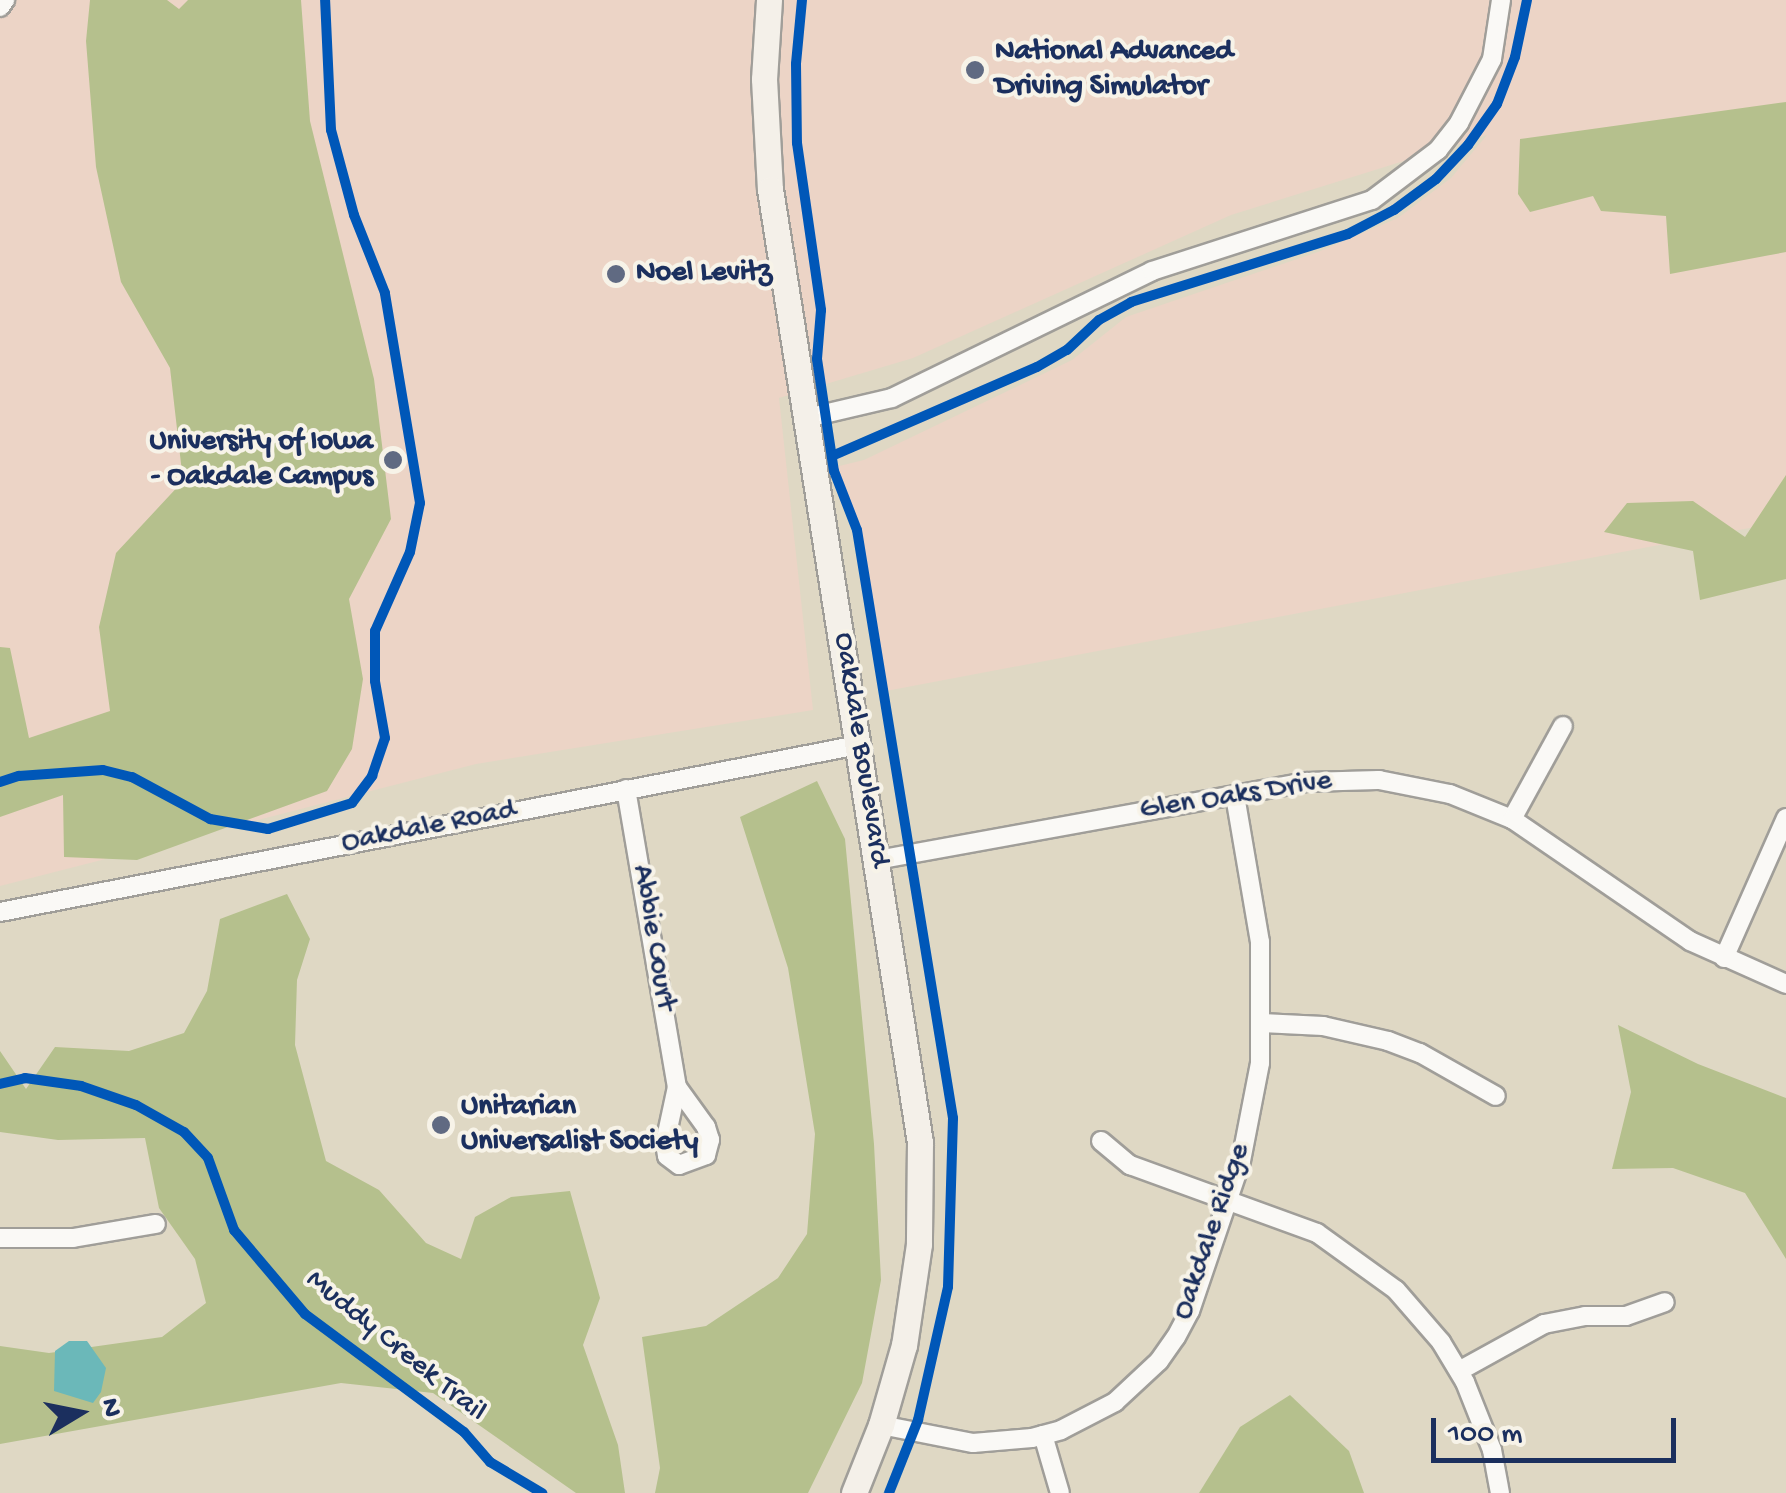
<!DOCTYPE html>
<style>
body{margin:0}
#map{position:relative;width:1786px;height:1493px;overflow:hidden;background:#dfd8c4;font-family:"Gochi Hand",sans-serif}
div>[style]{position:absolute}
.built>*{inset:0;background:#ecd4c6}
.forest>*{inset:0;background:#b5c08d}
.water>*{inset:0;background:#6bb8b9}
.roads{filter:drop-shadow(2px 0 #a09e99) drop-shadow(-2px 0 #a09e99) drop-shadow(0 2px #a09e99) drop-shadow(0 -2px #a09e99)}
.street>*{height:18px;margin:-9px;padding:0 9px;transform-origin:9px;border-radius:9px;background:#faf9f6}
.secondary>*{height:25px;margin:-12.5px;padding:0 12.5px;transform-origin:12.5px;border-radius:12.5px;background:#f4f0e9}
.cycleway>*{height:10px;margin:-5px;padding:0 5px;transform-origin:5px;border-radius:5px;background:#0057b8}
.dots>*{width:28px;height:28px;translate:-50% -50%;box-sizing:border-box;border:5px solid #f7f3e8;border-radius:50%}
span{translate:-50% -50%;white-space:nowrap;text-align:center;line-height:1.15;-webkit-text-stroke:8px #f7f3e8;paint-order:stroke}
.poi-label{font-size:30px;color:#1b2f5e;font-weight:700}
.left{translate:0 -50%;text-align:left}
.right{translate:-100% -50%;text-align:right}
.street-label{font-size:30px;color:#1b2f5e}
.north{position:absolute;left:30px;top:1363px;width:100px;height:100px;-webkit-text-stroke:8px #f7f3e8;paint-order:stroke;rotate:80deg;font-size:28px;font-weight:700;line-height:40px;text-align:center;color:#1b2f5e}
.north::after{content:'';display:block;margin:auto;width:35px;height:45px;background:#1b2f5e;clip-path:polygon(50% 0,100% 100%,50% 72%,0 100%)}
.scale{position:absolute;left:1431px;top:1418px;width:245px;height:45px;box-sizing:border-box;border:5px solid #1b2f5e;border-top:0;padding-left:12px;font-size:30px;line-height:35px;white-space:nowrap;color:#1b2f5e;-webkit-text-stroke:8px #f7f3e8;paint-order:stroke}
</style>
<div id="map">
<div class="built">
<i style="clip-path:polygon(0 0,1786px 0,1786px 521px,886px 691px,857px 518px,835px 467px,864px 460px,1072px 360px,1126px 317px,1318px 252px,1398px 218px,1451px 178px,1487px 135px,1231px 215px,913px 358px,779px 398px,813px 710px,476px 764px,0 886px)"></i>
</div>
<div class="forest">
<i style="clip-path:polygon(90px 0,167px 0,179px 9px,188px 0,301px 0,310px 121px,374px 379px,391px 519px,349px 599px,363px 679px,352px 749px,327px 791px,137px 860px,64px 857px,63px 795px,0 817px,0 647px,10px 648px,29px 738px,110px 711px,99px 627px,116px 553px,183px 481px,170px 368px,121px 282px,96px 167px,86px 41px)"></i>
<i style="clip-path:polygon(1786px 102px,1786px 252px,1670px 274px,1666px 216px,1601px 211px,1593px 196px,1530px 212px,1518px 194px,1520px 139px)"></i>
<i style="clip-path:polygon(1786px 475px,1786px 579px,1700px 600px,1693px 551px,1604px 532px,1627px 503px,1693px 501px,1745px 537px)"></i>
<i style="clip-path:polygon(817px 781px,845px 839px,874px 1144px,881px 1280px,862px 1383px,808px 1493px,655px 1493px,660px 1468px,642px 1337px,706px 1326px,778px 1278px,807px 1234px,815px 1134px,788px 968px,740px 817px)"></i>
<i style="clip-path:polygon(287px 894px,310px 939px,297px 980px,295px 1045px,326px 1161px,379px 1190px,426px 1243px,461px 1259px,475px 1217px,511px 1197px,570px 1191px,600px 1298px,583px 1345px,618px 1445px,625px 1493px,576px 1493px,433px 1393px,341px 1383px,0 1444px,0 1346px,49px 1353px,162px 1337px,206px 1303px,195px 1259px,159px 1208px,145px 1138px,58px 1140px,0 1132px,0 1051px,26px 1089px,55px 1047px,129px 1051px,184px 1033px,207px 991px,220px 919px)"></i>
<i style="clip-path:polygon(1618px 1025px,1698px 1064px,1786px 1098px,1786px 1259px,1745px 1193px,1673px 1168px,1612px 1169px,1631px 1092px)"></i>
<i style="clip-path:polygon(1290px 1395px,1349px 1451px,1364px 1493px,1199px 1493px,1240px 1427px)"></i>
</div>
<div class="water">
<i style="clip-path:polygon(69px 1341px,87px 1341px,106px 1368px,101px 1392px,93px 1403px,54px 1391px,55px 1351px)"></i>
</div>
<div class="roads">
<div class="street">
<i style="left:0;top:7px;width:9px;rotate:-54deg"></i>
<i style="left:807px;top:418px;width:87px;rotate:-13.2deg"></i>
<i style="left:892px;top:398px;width:289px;rotate:-26deg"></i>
<i style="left:1152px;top:271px;width:231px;rotate:-17.9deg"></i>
<i style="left:1372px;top:200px;width:83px;rotate:-37.1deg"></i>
<i style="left:1438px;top:150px;width:34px;rotate:-52deg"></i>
<i style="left:1459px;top:123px;width:72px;rotate:-62.7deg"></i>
<i style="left:1492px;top:59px;width:60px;rotate:-81.3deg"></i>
<i style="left:626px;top:789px;width:302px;rotate:80.3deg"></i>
<i style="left:677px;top:1087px;width:57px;rotate:102.1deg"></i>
<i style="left:665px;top:1143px;width:13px;rotate:81deg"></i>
<i style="left:667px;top:1156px;width:15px;rotate:37deg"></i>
<i style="left:679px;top:1165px;width:29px;rotate:-20deg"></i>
<i style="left:706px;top:1155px;width:16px;rotate:-75deg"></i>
<i style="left:710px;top:1140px;width:14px;rotate:-107deg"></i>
<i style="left:706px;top:1127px;width:49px;rotate:-125.9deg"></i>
<i style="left:1512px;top:819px;width:106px;rotate:-61.3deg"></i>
<i style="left:877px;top:860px;width:437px;rotate:-10.3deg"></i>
<i style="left:1307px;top:782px;width:72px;rotate:-1.6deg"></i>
<i style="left:1379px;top:780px;width:72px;rotate:11.2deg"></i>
<i style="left:1450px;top:794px;width:67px;rotate:22deg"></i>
<i style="left:1512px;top:819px;width:216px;rotate:34.4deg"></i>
<i style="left:1690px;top:941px;width:105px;rotate:24.1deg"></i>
<i style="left:0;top:912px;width:874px;rotate:-11.01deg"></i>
<i style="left:1724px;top:958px;width:153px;rotate:-66.1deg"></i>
<i style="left:1262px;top:1023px;width:61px;rotate:2.8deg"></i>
<i style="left:1323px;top:1026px;width:67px;rotate:13deg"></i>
<i style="left:1388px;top:1041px;width:34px;rotate:21deg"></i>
<i style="left:1420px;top:1053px;width:87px;rotate:29.5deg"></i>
<i style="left:1101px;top:1141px;width:38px;rotate:40deg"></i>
<i style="left:1130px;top:1165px;width:199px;rotate:20deg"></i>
<i style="left:1317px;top:1233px;width:97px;rotate:35.8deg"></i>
<i style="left:1396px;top:1290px;width:69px;rotate:49.1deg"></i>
<i style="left:1441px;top:1342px;width:47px;rotate:59deg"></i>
<i style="left:1465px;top:1382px;width:73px;rotate:68.3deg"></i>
<i style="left:1492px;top:1450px;width:44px;rotate:79.5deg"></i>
<i style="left:0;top:1238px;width:73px"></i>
<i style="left:73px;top:1238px;width:84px;rotate:-9.6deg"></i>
<i style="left:1459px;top:1371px;width:97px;rotate:-28.9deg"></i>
<i style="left:1544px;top:1324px;width:42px;rotate:-11deg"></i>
<i style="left:1585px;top:1316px;width:41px"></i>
<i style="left:1626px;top:1316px;width:41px;rotate:-19.7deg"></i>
<i style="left:881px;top:1425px;width:94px;rotate:11.1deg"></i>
<i style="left:973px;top:1443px;width:59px;rotate:-4.8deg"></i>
<i style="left:1032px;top:1438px;width:30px;rotate:-15deg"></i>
<i style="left:1061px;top:1430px;width:61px;rotate:-27.4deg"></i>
<i style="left:1115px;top:1402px;width:60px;rotate:-43deg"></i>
<i style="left:1159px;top:1361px;width:29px;rotate:-55deg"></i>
<i style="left:1176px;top:1337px;width:30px;rotate:-62deg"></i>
<i style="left:1190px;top:1311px;width:158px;rotate:-71.2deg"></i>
<i style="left:1241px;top:1161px;width:100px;rotate:-79deg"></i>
<i style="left:1260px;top:1063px;width:121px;rotate:-90deg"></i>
<i style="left:1260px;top:942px;width:149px;rotate:-99.7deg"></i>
<i style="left:1043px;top:1435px;width:60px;rotate:73.7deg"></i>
</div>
<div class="secondary">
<i style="left:769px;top:0;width:79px;rotate:93.6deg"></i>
<i style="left:764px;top:79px;width:110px;rotate:86.9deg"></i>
<i style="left:770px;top:189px;width:965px;rotate:81.06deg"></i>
<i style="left:920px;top:1142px;width:102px;rotate:90.6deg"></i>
<i style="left:919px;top:1244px;width:102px;rotate:98.4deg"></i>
<i style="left:904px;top:1345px;width:83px;rotate:106deg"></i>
<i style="left:881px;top:1425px;width:73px;rotate:111.7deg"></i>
</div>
</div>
<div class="cycleway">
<i style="left:802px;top:0;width:64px;rotate:95.4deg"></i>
<i style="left:796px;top:64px;width:79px;rotate:89.3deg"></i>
<i style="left:797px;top:143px;width:169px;rotate:81.8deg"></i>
<i style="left:821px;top:310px;width:49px;rotate:94.7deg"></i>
<i style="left:817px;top:359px;width:113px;rotate:81.4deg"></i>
<i style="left:834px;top:471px;width:63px;rotate:68.7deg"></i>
<i style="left:857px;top:530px;width:596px;rotate:80.73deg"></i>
<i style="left:953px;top:1118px;width:169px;rotate:91.7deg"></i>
<i style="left:948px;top:1287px;width:136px;rotate:102.7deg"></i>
<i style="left:918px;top:1420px;width:79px;rotate:111.7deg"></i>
<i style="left:832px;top:456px;width:223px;rotate:-23.5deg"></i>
<i style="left:1037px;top:367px;width:34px;rotate:-30deg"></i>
<i style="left:1067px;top:350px;width:44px;rotate:-43.2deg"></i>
<i style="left:1099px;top:320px;width:37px;rotate:-29deg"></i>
<i style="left:1131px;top:302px;width:227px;rotate:-17.4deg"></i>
<i style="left:1348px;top:234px;width:52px;rotate:-27.6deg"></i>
<i style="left:1394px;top:210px;width:52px;rotate:-36.4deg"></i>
<i style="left:1436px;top:179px;width:47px;rotate:-46.7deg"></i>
<i style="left:1468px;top:145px;width:50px;rotate:-54.7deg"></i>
<i style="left:1497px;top:104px;width:50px;rotate:-69deg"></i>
<i style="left:1515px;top:57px;width:58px;rotate:-78.1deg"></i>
<i style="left:0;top:782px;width:20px;rotate:-18deg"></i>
<i style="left:19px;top:776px;width:84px;rotate:-4.1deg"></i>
<i style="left:103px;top:770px;width:30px;rotate:14deg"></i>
<i style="left:132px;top:777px;width:89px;rotate:28.3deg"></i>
<i style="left:210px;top:819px;width:59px;rotate:9.8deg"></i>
<i style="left:268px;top:829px;width:88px;rotate:-17.2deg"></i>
<i style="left:352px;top:803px;width:34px;rotate:-53deg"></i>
<i style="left:372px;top:776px;width:40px;rotate:-71.1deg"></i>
<i style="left:385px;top:738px;width:58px;rotate:-100deg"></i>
<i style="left:375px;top:681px;width:50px;rotate:-90deg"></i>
<i style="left:375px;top:631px;width:86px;rotate:-66.1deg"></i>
<i style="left:410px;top:552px;width:50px;rotate:-78.5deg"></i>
<i style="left:420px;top:503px;width:213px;rotate:-99.5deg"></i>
<i style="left:385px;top:293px;width:84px;rotate:-111.7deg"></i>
<i style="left:354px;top:215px;width:88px;rotate:-105.1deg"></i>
<i style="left:331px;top:130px;width:130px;rotate:-92.6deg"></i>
<i style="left:0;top:1084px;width:26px;rotate:-13deg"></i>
<i style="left:25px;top:1078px;width:57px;rotate:8.1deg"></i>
<i style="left:81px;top:1086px;width:58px;rotate:19.1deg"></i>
<i style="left:136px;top:1105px;width:55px;rotate:29.4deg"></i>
<i style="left:184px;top:1132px;width:35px;rotate:47deg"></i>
<i style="left:208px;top:1158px;width:77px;rotate:70.1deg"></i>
<i style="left:234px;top:1230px;width:110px;rotate:49.8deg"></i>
<i style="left:305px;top:1314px;width:198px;rotate:36.6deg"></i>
<i style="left:464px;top:1432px;width:40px;rotate:49deg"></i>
<i style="left:490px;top:1462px;width:61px;rotate:30.8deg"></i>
</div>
<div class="dots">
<i style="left:975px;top:70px;background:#606a82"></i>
<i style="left:616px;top:274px;background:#606a82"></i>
<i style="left:393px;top:460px;background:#606a82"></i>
<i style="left:441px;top:1125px;background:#606a82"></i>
</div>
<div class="poi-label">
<span class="left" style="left:995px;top:70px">National Advanced<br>Driving Simulator</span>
<span class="left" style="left:636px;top:274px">Noel Levitz</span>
<span class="right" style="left:373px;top:460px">University of Iowa<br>- Oakdale Campus</span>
<span class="left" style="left:461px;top:1125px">Unitarian<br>Universalist Society</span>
</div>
<div class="street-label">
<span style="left:860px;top:750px;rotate:81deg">Oakdale Boulevard</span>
<span style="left:1236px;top:797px;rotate:-9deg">Glen Oaks Drive</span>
<span style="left:429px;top:828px;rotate:-11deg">Oakdale Road</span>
<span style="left:652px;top:938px;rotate:80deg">Abbie Court</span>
<span style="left:1213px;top:1232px;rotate:-71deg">Oakdale Ridge</span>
<span style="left:395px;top:1347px;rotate:39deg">Muddy Creek Trail</span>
</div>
<div class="north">N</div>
<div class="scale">100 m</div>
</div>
